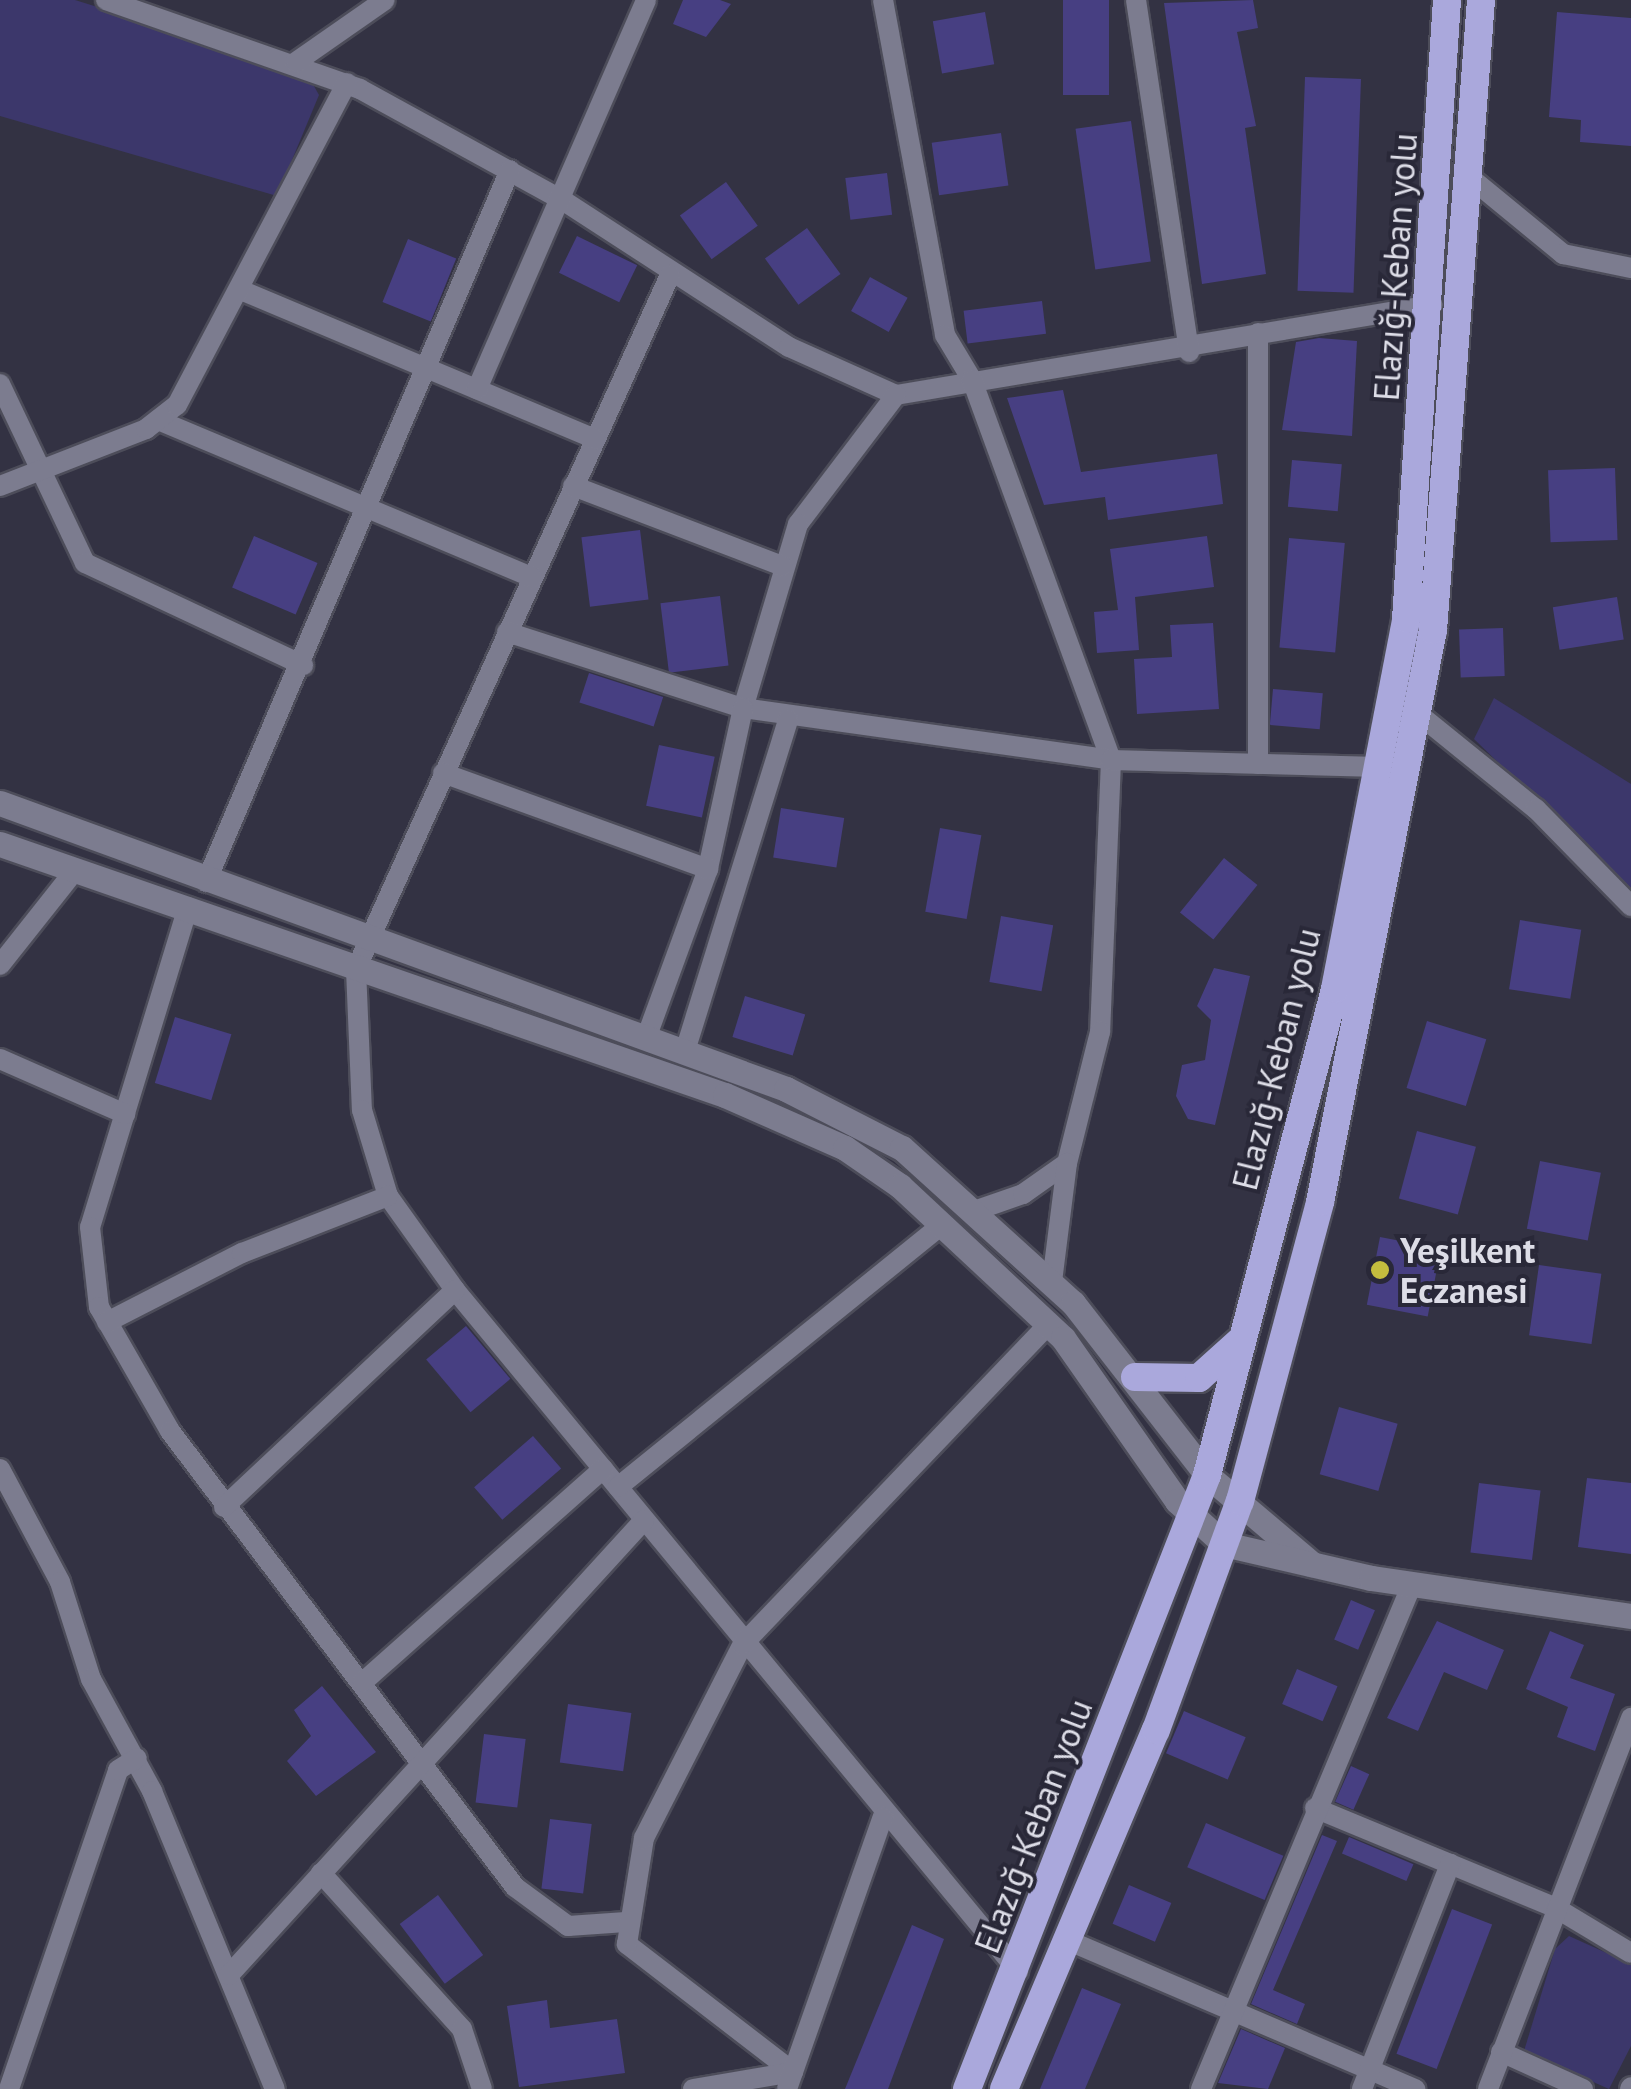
<!DOCTYPE html>
<meta charset="utf-8">
<style>
body{margin:0}
#map{position:relative;width:1631px;height:2089px;overflow:hidden;background:#333243;font-family:"PT Sans",sans-serif}
div>[style]{position:absolute}
.green>*{inset:0;background:#3c376b}
.building>*{inset:0;background:#473f82;transform-origin:0 0}
.roads{filter:drop-shadow(2px 0 #4d4d5a) drop-shadow(-2px 0 #4d4d5a) drop-shadow(0 2px #4d4d5a) drop-shadow(0 -2px #4d4d5a)}
.minor>*{height:20px;margin:-10px;padding:0 10px;transform-origin:10px;border-radius:10px;background:#7c7c8f}
.secondary>*{height:25px;margin:-12.5px;padding:0 12.5px;transform-origin:12.5px;border-radius:12.5px;background:#7c7c8f}
.trunk>*{height:28px;margin:-14px;padding:0 14px;transform-origin:14px;border-radius:14px;background:#aaa8dc}
.dots>*{width:28px;height:28px;translate:-50% -50%;box-sizing:border-box;border:5px solid #292838;border-radius:50%}
span{translate:-50% -50%;white-space:nowrap;text-align:center;line-height:1.15;-webkit-text-stroke:8px #292838;paint-order:stroke}
.street-label{font-size:35px;color:#dddde7}
.poi-label{font-size:35px;color:#dddde7;font-weight:700}
.left{translate:0 -50%;text-align:left}
</style>
<div id="map">
<div class="green">
<i style="clip-path:polygon(0 0,75px 0,306px 72px,319px 95px,277px 196px,0 116px)"></i>
<i style="clip-path:polygon(1494px 698px,1631px 784px,1631px 892px,1474px 739px)"></i>
<i style="clip-path:polygon(1569px 1936px,1631px 1964px,1631px 2046px,1609px 2089px,1524px 2051px,1555px 1949px)"></i>
</div>
<div class="building">
<i style="clip-path:polygon(683px 0,720px 0,731px 4px,706px 37px,673px 24px)"></i>
<i style="left:1063px;top:0;width:46px;height:95px"></i>
<i style="clip-path:polygon(1253px 0,1258px 28px,1237px 32px,1256px 126px,1245px 128px,1266px 274px,1202px 284px,1164px 3px)"></i>
<i style="left:985px;top:12px;width:53px;height:53px;rotate:80deg"></i>
<i style="clip-path:polygon(1557px 12px,1631px 18px,1631px 146px,1580px 142px,1581px 120px,1549px 117px)"></i>
<i style="left:1305px;top:77px;width:56px;height:214px;rotate:2deg"></i>
<i style="left:1131px;top:121px;width:142px;height:56px;rotate:82deg"></i>
<i style="left:1001px;top:133px;width:53px;height:70px;rotate:82deg"></i>
<i style="left:887px;top:173px;width:42px;height:42px;rotate:83deg"></i>
<i style="left:726px;top:182px;width:54px;height:57px;rotate:54deg"></i>
<i style="left:807px;top:228px;width:57px;height:52px;rotate:54deg"></i>
<i style="left:577px;top:236px;width:67px;height:41px;rotate:26deg"></i>
<i style="left:408px;top:239px;width:52px;height:68px;rotate:22deg"></i>
<i style="left:870px;top:277px;width:43px;height:39px;rotate:29deg"></i>
<i style="left:1042px;top:301px;width:33px;height:79px;rotate:83deg"></i>
<i style="clip-path:polygon(1319px 338px,1357px 341px,1352px 436px,1282px 430px,1296px 342px)"></i>
<i style="clip-path:polygon(1063px 390px,1081px 472px,1217px 454px,1223px 504px,1108px 520px,1105px 497px,1044px 505px,1007px 398px)"></i>
<i style="left:1292px;top:460px;width:50px;height:47px;rotate:5deg"></i>
<i style="left:1615px;top:468px;width:72px;height:67px;rotate:88deg"></i>
<i style="left:640px;top:530px;width:70px;height:59px;rotate:83deg"></i>
<i style="left:254px;top:536px;width:69px;height:56px;rotate:23deg"></i>
<i style="clip-path:polygon(1207px 536px,1214px 587px,1135px 597px,1139px 650px,1097px 653px,1094px 612px,1118px 610px,1110px 549px)"></i>
<i style="left:1289px;top:538px;width:56px;height:110px;rotate:5deg"></i>
<i style="left:720px;top:596px;width:70px;height:60px;rotate:83deg"></i>
<i style="left:1617px;top:597px;width:43px;height:65px;rotate:81deg"></i>
<i style="clip-path:polygon(1213px 623px,1219px 709px,1137px 714px,1134px 659px,1172px 657px,1170px 625px)"></i>
<i style="left:1503px;top:628px;width:48px;height:44px;rotate:88deg"></i>
<i style="left:589px;top:673px;width:78px;height:31px;rotate:18deg"></i>
<i style="left:1273px;top:689px;width:50px;height:36px;rotate:5deg"></i>
<i style="left:659px;top:745px;width:57px;height:62px;rotate:12deg"></i>
<i style="left:781px;top:808px;width:64px;height:50px;rotate:9deg"></i>
<i style="left:940px;top:828px;width:42px;height:85px;rotate:10deg"></i>
<i style="left:1224px;top:858px;width:43px;height:70px;rotate:39deg"></i>
<i style="left:1001px;top:916px;width:53px;height:67px;rotate:10deg"></i>
<i style="left:1520px;top:920px;width:62px;height:70px;rotate:9deg"></i>
<i style="clip-path:polygon(1214px 968px,1250px 976px,1215px 1125px,1188px 1119px,1176px 1096px,1182px 1065px,1205px 1060px,1211px 1020px,1197px 1006px)"></i>
<i style="left:745px;top:996px;width:63px;height:43px;rotate:17deg"></i>
<i style="left:175px;top:1017px;width:59px;height:69px;rotate:17deg"></i>
<i style="left:1427px;top:1021px;width:62px;height:70px;rotate:17deg"></i>
<i style="left:1417px;top:1131px;width:61px;height:70px;rotate:15deg"></i>
<i style="left:1540px;top:1161px;width:62px;height:69px;rotate:11deg"></i>
<i style="left:1380px;top:1237px;width:62px;height:69px;rotate:11deg"></i>
<i style="left:1539px;top:1265px;width:63px;height:71px;rotate:8deg"></i>
<i style="left:466px;top:1326px;width:69px;height:52px;rotate:50deg"></i>
<i style="left:1339px;top:1407px;width:61px;height:70px;rotate:16deg"></i>
<i style="left:533px;top:1436px;width:43px;height:78px;rotate:49deg"></i>
<i style="clip-path:polygon(1587px 1478px,1631px 1483px,1631px 1554px,1578px 1547px)"></i>
<i style="left:1479px;top:1483px;width:62px;height:70px;rotate:7deg"></i>
<i style="left:1351px;top:1600px;width:26px;height:43px;rotate:23deg"></i>
<i style="clip-path:polygon(1437px 1621px,1504px 1650px,1487px 1690px,1444px 1672px,1418px 1731px,1387px 1718px)"></i>
<i style="clip-path:polygon(1550px 1631px,1584px 1645px,1570px 1678px,1615px 1694px,1595px 1751px,1557px 1737px,1568px 1707px,1526px 1689px)"></i>
<i style="left:1297px;top:1669px;width:44px;height:38px;rotate:23deg"></i>
<i style="clip-path:polygon(322px 1686px,376px 1752px,316px 1796px,287px 1761px,311px 1736px,294px 1710px)"></i>
<i style="left:568px;top:1704px;width:64px;height:59px;rotate:8deg"></i>
<i style="left:1184px;top:1711px;width:67px;height:46px;rotate:23deg"></i>
<i style="left:484px;top:1734px;width:42px;height:69px;rotate:7deg"></i>
<i style="left:1351px;top:1766px;width:20px;height:39px;rotate:24deg"></i>
<i style="left:550px;top:1819px;width:42px;height:70px;rotate:7deg"></i>
<i style="left:1206px;top:1823px;width:84px;height:48px;rotate:23deg"></i>
<i style="clip-path:polygon(1322px 1835px,1337px 1841px,1273px 1990px,1305px 2004px,1297px 2024px,1251px 2004px)"></i>
<i style="left:1349px;top:1837px;width:70px;height:18px;rotate:23deg"></i>
<i style="left:1129px;top:1885px;width:46px;height:42px;rotate:23deg"></i>
<i style="left:438px;top:1895px;width:75px;height:48px;rotate:53deg"></i>
<i style="left:1452px;top:1909px;width:43px;height:155px;rotate:21deg"></i>
<i style="clip-path:polygon(912px 1925px,944px 1939px,888px 2089px,845px 2089px)"></i>
<i style="clip-path:polygon(1082px 1988px,1121px 2004px,1085px 2089px,1040px 2089px)"></i>
<i style="clip-path:polygon(547px 2000px,550px 2028px,617px 2019px,625px 2073px,519px 2087px,507px 2006px)"></i>
<i style="clip-path:polygon(1241px 2029px,1285px 2048px,1268px 2089px,1218px 2083px)"></i>
</div>
<div class="roads">
<div class="minor">
<i style="left:106px;top:0;width:269px;rotate:19.3deg"></i>
<i style="left:360px;top:89px;width:233px;rotate:28.8deg"></i>
<i style="left:564px;top:201px;width:268px;rotate:33deg"></i>
<i style="left:789px;top:347px;width:117px;rotate:24.2deg"></i>
<i style="left:896px;top:395px;width:544px;rotate:-9.53deg"></i>
<i style="left:883px;top:0;width:341px;rotate:79.5deg"></i>
<i style="left:945px;top:335px;width:52px;rotate:59deg"></i>
<i style="left:972px;top:380px;width:405px;rotate:69.9deg"></i>
<i style="left:1111px;top:760px;width:272px;rotate:92.3deg"></i>
<i style="left:1100px;top:1032px;width:135px;rotate:104.1deg"></i>
<i style="left:1136px;top:0;width:356px;rotate:81.4deg"></i>
<i style="left:296px;top:62px;width:108px;rotate:-34.9deg"></i>
<i style="left:1473px;top:180px;width:117px;rotate:39.4deg"></i>
<i style="left:1563px;top:254px;width:69px;rotate:11.6deg"></i>
<i style="left:670px;top:275px;width:762px;rotate:114.34deg"></i>
<i style="left:356px;top:969px;width:141px;rotate:87.6deg"></i>
<i style="left:362px;top:1110px;width:90px;rotate:73.2deg"></i>
<i style="left:388px;top:1196px;width:115px;rotate:54.5deg"></i>
<i style="left:455px;top:1290px;width:884px;rotate:50.42deg"></i>
<i style="left:243px;top:291px;width:382px;rotate:22.8deg"></i>
<i style="left:0;top:384px;width:198px;rotate:64.6deg"></i>
<i style="left:85px;top:563px;width:241px;rotate:25.1deg"></i>
<i style="left:477px;top:389px;width:424px;rotate:-66.5deg"></i>
<i style="left:896px;top:395px;width:162px;rotate:127.2deg"></i>
<i style="left:798px;top:524px;width:192px;rotate:106.6deg"></i>
<i style="left:743px;top:708px;width:372px;rotate:8deg"></i>
<i style="left:1111px;top:760px;width:268px;rotate:1.5deg"></i>
<i style="left:158px;top:420px;width:406px;rotate:22.8deg"></i>
<i style="left:0;top:486px;width:157px;rotate:-21.3deg"></i>
<i style="left:146px;top:429px;width:39px;rotate:-38deg"></i>
<i style="left:177px;top:405px;width:364px;rotate:-62.2deg"></i>
<i style="left:573px;top:486px;width:224px;rotate:20.9deg"></i>
<i style="left:507px;top:632px;width:248px;rotate:17.9deg"></i>
<i style="left:743px;top:708px;width:165px;rotate:102.3deg"></i>
<i style="left:708px;top:869px;width:178px;rotate:110.1deg"></i>
<i style="left:1421px;top:716px;width:148px;rotate:39deg"></i>
<i style="left:1536px;top:809px;width:136px;rotate:45.6deg"></i>
<i style="left:1258px;top:764px;width:431px;rotate:-90deg"></i>
<i style="left:443px;top:773px;width:282px;rotate:19.9deg"></i>
<i style="left:206px;top:882px;width:774px;rotate:-66.88deg"></i>
<i style="left:188px;top:907px;width:335px;rotate:107deg"></i>
<i style="left:90px;top:1227px;width:81px;rotate:83.6deg"></i>
<i style="left:99px;top:1307px;width:143px;rotate:60.2deg"></i>
<i style="left:170px;top:1431px;width:572px;rotate:52.89deg"></i>
<i style="left:515px;top:1887px;width:66px;rotate:36.3deg"></i>
<i style="left:568px;top:1926px;width:58px;rotate:-3.9deg"></i>
<i style="left:0;top:965px;width:122px;rotate:-51.6deg"></i>
<i style="left:685px;top:1051px;width:347px;rotate:-72.7deg"></i>
<i style="left:0;top:1059px;width:137px;rotate:23.7deg"></i>
<i style="left:977px;top:1210px;width:49px;rotate:-19.2deg"></i>
<i style="left:1023px;top:1194px;width:54px;rotate:-35.2deg"></i>
<i style="left:1067px;top:1163px;width:120px;rotate:97.2deg"></i>
<i style="left:107px;top:1322px;width:152px;rotate:-27.1deg"></i>
<i style="left:242px;top:1253px;width:157px;rotate:-21.3deg"></i>
<i style="left:0;top:1469px;width:128px;rotate:62deg"></i>
<i style="left:60px;top:1582px;width:102px;rotate:72.3deg"></i>
<i style="left:91px;top:1679px;width:128px;rotate:61.4deg"></i>
<i style="left:152px;top:1791px;width:322px;rotate:67.6deg"></i>
<i style="left:618px;top:1487px;width:418px;rotate:-39deg"></i>
<i style="left:224px;top:1507px;width:317px;rotate:-43.2deg"></i>
<i style="left:363px;top:1682px;width:321px;rotate:-41.6deg"></i>
<i style="left:1315px;top:1808px;width:261px;rotate:22.5deg"></i>
<i style="left:1556px;top:1908px;width:87px;rotate:31deg"></i>
<i style="left:321px;top:1873px;width:210px;rotate:47.9deg"></i>
<i style="left:462px;top:2029px;width:63px;rotate:71.6deg"></i>
<i style="left:1067px;top:1940px;width:379px;rotate:23.2deg"></i>
<i style="left:229px;top:1975px;width:616px;rotate:-47.63deg"></i>
<i style="left:1501px;top:2052px;width:90px;rotate:24.3deg"></i>
<i style="left:793px;top:2072px;width:210px;rotate:-142.4deg"></i>
<i style="left:627px;top:1944px;width:107px;rotate:-80.9deg"></i>
<i style="left:644px;top:1838px;width:218px;rotate:-63deg"></i>
<i style="left:743px;top:1644px;width:443px;rotate:-46.3deg"></i>
<i style="left:9px;top:2089px;width:337px;rotate:-71.1deg"></i>
<i style="left:118px;top:1770px;width:22px;rotate:-32deg"></i>
<i style="left:693px;top:2089px;width:101px;rotate:-9.6deg"></i>
<i style="left:787px;top:2089px;width:288px;rotate:-70.6deg"></i>
<i style="left:1201px;top:2089px;width:547px;rotate:-67.32deg"></i>
<i style="left:1362px;top:2089px;width:242px;rotate:-68.6deg"></i>
<i style="left:1488px;top:2089px;width:398px;rotate:-68.9deg"></i>
<i style="left:1630px;top:2089px;width:2px;rotate:-63deg"></i>
</div>
<div class="secondary">
<i style="left:0;top:803px;width:836px;rotate:19.99deg"></i>
<i style="left:786px;top:1089px;width:130px;rotate:27deg"></i>
<i style="left:902px;top:1148px;width:231px;rotate:42.2deg"></i>
<i style="left:1073px;top:1303px;width:218px;rotate:52.1deg"></i>
<i style="left:1207px;top:1475px;width:138px;rotate:40.3deg"></i>
<i style="left:0;top:844px;width:767px;rotate:19.1deg"></i>
<i style="left:725px;top:1095px;width:131px;rotate:23.8deg"></i>
<i style="left:845px;top:1148px;width:67px;rotate:34.6deg"></i>
<i style="left:900px;top:1186px;width:223px;rotate:43deg"></i>
<i style="left:1063px;top:1338px;width:199px;rotate:55deg"></i>
<i style="left:1177px;top:1501px;width:64px;rotate:42.5deg"></i>
<i style="left:1224px;top:1544px;width:151px;rotate:13deg"></i>
<i style="left:1371px;top:1578px;width:263px;rotate:8.3deg"></i>
</div>
<div class="trunk">
<i style="left:1135px;top:1377px;width:64px;rotate:0.9deg"></i>
<i style="left:1199px;top:1378px;width:55px;rotate:-42.1deg"></i>
<i style="left:967px;top:2089px;width:659px;rotate:-68.65deg"></i>
<i style="left:1207px;top:1475px;width:503px;rotate:-75.24deg"></i>
<i style="left:1335px;top:989px;width:377px;rotate:-79.1deg"></i>
<i style="left:1406px;top:619px;width:620px;rotate:-86.21deg"></i>
<i style="left:1004px;top:2089px;width:390px;rotate:-67.1deg"></i>
<i style="left:1156px;top:1730px;width:244px;rotate:-69.9deg"></i>
<i style="left:1240px;top:1501px;width:310px;rotate:-75deg"></i>
<i style="left:1320px;top:1202px;width:583px;rotate:-78.82deg"></i>
<i style="left:1433px;top:630px;width:632px;rotate:-85.64deg"></i>
</div>
</div>
<div class="dots">
<i style="left:1380px;top:1270px;background:#c4bd3e"></i>
</div>
<div class="street-label">
<span style="left:1395px;top:267px;rotate:-86deg">Elazığ-Keban yolu</span>
<span style="left:1276px;top:1059px;rotate:-76deg">Elazığ-Keban yolu</span>
<span style="left:1033px;top:1826px;rotate:-69deg">Elazığ-Keban yolu</span>
</div>
<div class="poi-label">
<span class="left" style="left:1400px;top:1270px">Yeşilkent<br>Eczanesi</span>
</div>
</div>
